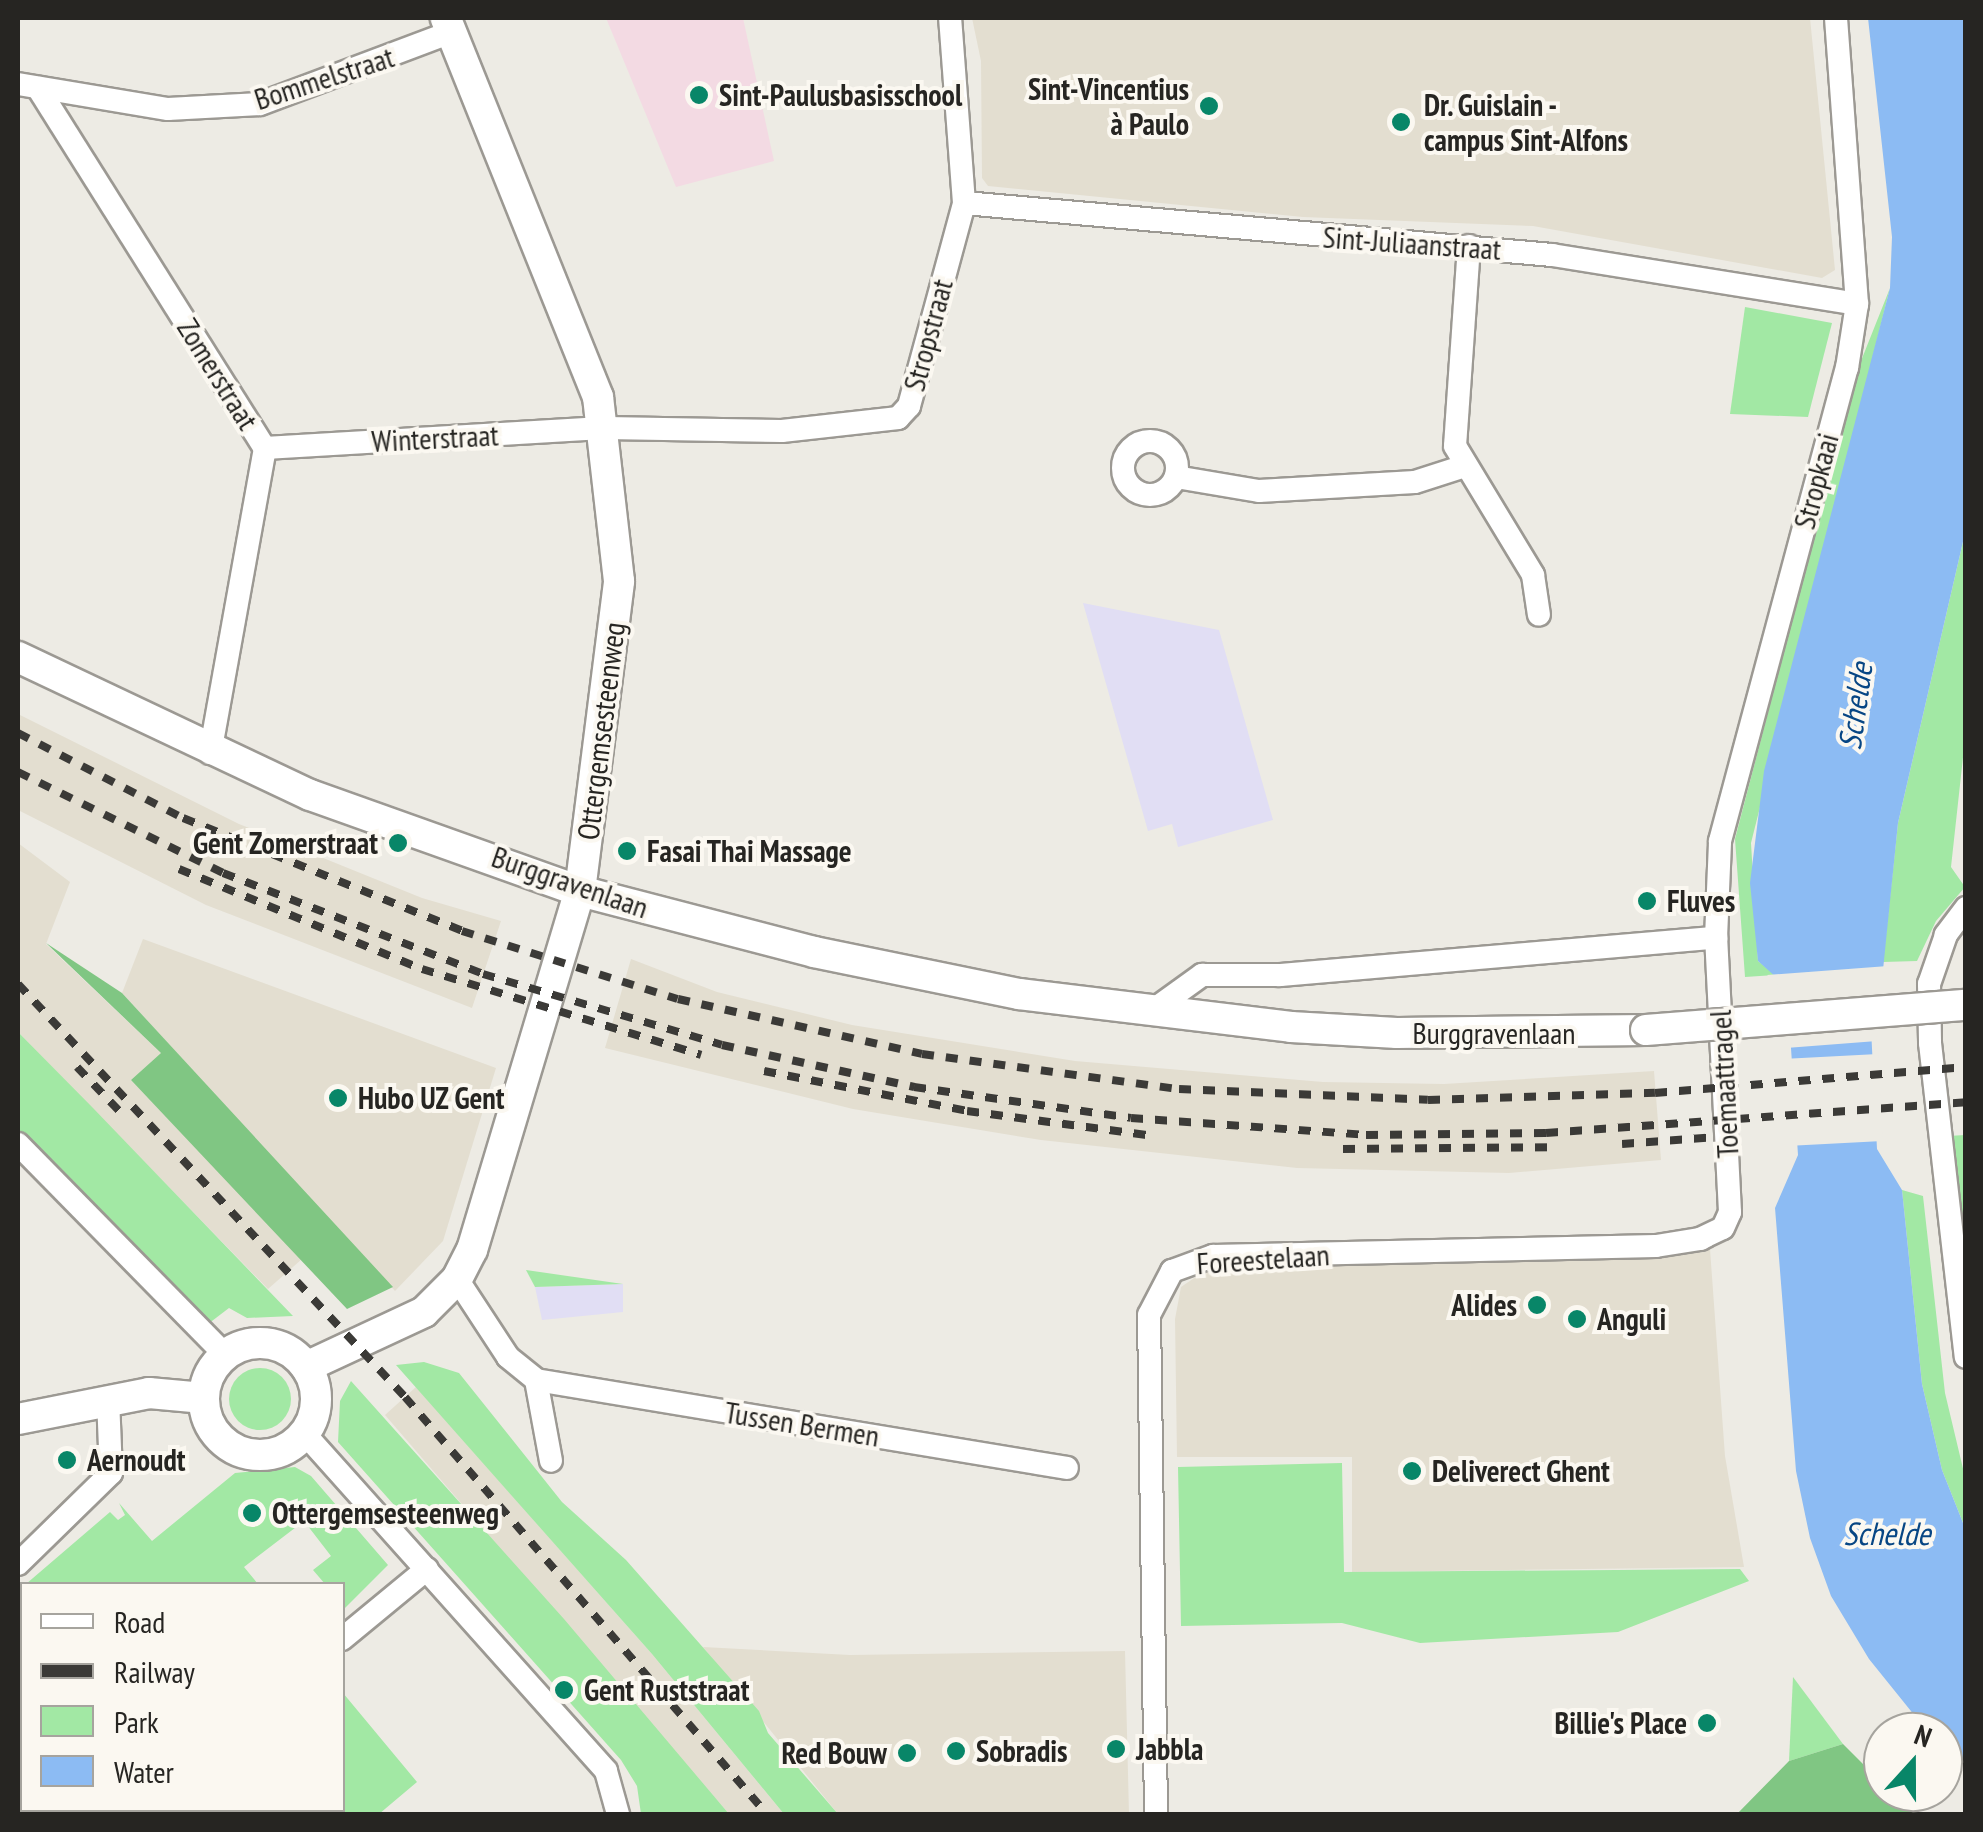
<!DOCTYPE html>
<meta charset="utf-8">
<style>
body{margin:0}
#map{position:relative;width:1983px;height:1832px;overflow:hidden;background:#edebe4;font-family:"PT Sans Narrow",sans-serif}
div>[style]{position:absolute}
.built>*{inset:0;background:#e3ded0}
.industrial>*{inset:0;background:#e1def4}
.education>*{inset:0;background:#f3dae3}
.green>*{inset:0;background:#a2e8a4}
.round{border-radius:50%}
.forest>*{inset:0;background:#80c683}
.water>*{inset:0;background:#8cbbf3}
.pier>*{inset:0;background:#edebe4;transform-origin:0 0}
.roads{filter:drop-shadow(2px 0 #9c9993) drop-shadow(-2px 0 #9c9993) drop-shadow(0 2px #9c9993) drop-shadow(0 -2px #9c9993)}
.minor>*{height:22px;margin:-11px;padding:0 11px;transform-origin:11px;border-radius:11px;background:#fff}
.minor>.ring{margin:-11px;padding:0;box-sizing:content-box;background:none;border:22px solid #fff;border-radius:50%}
.tertiary>*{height:30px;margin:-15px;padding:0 15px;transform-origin:15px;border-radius:15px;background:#fff}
.tertiary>.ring{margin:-15px;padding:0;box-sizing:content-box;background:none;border:30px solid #fff;border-radius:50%}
.rail>*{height:8px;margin-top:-4px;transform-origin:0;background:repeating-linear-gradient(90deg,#3b3a37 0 12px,transparent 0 24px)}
.bridges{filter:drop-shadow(2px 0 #9c9993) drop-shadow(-2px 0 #9c9993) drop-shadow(0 2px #9c9993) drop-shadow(0 -2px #9c9993)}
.tertiary-bridge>*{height:30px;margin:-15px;padding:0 15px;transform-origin:15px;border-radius:15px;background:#fff}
.dots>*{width:28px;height:28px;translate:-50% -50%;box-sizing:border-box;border:5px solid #fbf8f1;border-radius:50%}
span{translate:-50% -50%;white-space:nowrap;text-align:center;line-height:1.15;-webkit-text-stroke:8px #fbf8f1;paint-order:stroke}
.street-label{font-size:30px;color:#262522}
.poi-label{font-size:30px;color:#262522;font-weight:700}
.right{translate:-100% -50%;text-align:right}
.left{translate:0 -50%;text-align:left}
.water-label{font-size:32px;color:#074684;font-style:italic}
.frame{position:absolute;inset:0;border:20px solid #262522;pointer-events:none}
.legend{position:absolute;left:20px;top:1582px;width:325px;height:230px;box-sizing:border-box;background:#fbf8f1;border:2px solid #a6a49e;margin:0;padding:12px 18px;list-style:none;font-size:30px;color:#262522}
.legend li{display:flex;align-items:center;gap:20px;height:50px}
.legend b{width:50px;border:2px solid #a6a49e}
.north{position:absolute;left:1863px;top:1712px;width:100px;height:100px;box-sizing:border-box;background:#fbf8f1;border:2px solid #a6a49e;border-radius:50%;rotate:21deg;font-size:28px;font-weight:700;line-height:40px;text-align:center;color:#262522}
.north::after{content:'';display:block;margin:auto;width:35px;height:45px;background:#088668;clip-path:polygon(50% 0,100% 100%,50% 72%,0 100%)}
</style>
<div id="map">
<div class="built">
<i style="clip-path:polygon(972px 18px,1810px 18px,1835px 270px,1822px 278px,1533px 226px,1303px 217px,988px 186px,982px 178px,981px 61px)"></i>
<i style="clip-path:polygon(18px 714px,239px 824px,422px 898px,501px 921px,472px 1008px,206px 905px,18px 810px)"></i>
<i style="clip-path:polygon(18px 843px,70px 882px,46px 944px,161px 1053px,131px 1080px,302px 1259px,268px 1289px,18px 1032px)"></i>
<i style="clip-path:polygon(143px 939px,496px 1068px,443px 1241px,395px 1291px,122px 993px)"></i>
<i style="clip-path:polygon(631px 959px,717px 992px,852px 1025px,1075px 1061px,1323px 1082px,1444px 1084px,1654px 1071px,1661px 1160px,1509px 1173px,1297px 1168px,1041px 1140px,853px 1109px,605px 1048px)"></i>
<i style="clip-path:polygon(1705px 1247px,1710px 1249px,1725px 1456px,1744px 1567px,1352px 1572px,1352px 1457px,1177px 1457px,1175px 1319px,1181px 1287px,1206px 1270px)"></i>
<i style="clip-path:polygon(416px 1387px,652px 1654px,784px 1814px,729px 1814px,385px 1415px)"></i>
<i style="clip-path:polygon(703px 1647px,850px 1655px,1125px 1651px,1129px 1814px,838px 1814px)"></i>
</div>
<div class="industrial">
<i style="clip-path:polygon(1083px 603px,1219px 630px,1273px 820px,1178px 847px,1172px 824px,1148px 831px)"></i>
<i style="clip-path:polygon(623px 1284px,623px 1312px,542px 1320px,535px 1287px)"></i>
</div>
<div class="education">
<i style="clip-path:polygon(606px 18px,743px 18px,774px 161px,676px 187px)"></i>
</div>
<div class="green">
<i style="clip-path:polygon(1890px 288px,1751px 843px,1758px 961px,1775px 975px,1745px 977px,1735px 839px,1857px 371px)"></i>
<i style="clip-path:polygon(1745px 307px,1832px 323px,1808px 417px,1730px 414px)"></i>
<i style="clip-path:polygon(1965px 533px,1966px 730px,1951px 867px,1965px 887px,1936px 921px,1917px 961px,1883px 962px,1898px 823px)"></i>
<i style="clip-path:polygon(18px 1032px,93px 1108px,293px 1316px,247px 1318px,229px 1308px,208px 1324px,18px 1135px)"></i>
<i style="clip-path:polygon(1965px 1135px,1965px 1274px,1948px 1136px)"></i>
<i style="clip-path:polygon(1902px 1190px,1923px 1196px,1945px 1393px,1965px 1477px,1965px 1528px,1942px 1470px,1922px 1384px)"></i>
<i style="clip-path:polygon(526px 1270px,623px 1284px,535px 1287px)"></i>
<i style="clip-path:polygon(424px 1362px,459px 1373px,562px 1502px,626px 1560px,759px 1711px,768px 1733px,838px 1814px,784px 1814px,652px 1654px,396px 1365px)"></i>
<i class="round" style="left:229px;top:1368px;width:62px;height:62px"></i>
<i style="clip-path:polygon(351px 1381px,564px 1619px,729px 1814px,641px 1814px,637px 1786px,621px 1760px,338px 1442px,340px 1401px)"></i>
<i style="clip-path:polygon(1342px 1463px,1344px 1572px,1740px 1569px,1749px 1581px,1618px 1632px,1420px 1643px,1342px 1623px,1181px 1626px,1178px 1467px)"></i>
<i style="clip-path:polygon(295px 1467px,311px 1476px,388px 1565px,344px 1609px,342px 1584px,325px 1584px,313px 1570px,331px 1556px,304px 1521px,244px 1567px,258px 1584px,26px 1584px,110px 1512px,118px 1520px,125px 1515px,119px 1503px,152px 1541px,235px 1473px)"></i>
<i style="clip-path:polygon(22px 1588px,22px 1810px,342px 1810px,343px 1693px,417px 1782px,379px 1814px,18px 1814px)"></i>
<i style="clip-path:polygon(1793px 1677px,1843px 1744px,1789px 1761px)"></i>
</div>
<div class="forest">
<i style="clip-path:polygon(46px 943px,122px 993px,393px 1287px,347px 1309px,131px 1080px,161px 1053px)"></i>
<i style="clip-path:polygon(1843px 1744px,1883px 1784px,1883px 1792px,1915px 1814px,1737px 1814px,1789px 1761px)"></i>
</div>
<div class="water">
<i style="clip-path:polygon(1868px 18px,1965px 18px,1965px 533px,1898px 823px,1883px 970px,1869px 988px,1877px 1149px,1902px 1190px,1922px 1384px,1942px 1470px,1965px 1528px,1965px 1763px,1943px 1743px,1943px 1732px,1923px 1726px,1869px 1659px,1831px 1596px,1810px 1538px,1796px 1471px,1775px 1208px,1798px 1155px,1787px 987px,1758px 961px,1750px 883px,1764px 771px,1890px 288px,1892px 237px)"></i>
</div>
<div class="pier">
<i style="clip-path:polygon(1863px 18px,1867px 18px,1886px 223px,1878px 162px)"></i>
<i style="clip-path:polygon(1888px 966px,1875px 990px,1877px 1041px,1786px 1048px,1783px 989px,1767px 975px)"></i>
<i style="left:1878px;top:1054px;width:87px;height:91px;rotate:87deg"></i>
</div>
<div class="roads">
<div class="minor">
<i style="left:18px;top:84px;width:152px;rotate:9.5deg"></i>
<i style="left:168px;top:109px;width:92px;rotate:-3.1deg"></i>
<i style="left:260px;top:104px;width:202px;rotate:-20.6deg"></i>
<i style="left:38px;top:88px;width:426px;rotate:57.8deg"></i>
<i style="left:265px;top:448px;width:310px;rotate:100.2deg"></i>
<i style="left:964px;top:203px;width:590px;rotate:5.05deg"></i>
<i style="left:1552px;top:255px;width:309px;rotate:9.1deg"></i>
<i style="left:1469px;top:246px;width:200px;rotate:94deg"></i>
<i style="left:1455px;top:446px;width:151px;rotate:58.8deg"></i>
<i style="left:1533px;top:575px;width:40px;rotate:81.5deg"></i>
<i class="ring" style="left:1123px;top:441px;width:32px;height:32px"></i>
<i style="left:265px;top:448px;width:342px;rotate:-3.4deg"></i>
<i style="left:606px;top:428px;width:176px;rotate:1deg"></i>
<i style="left:782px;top:431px;width:117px;rotate:-6.4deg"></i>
<i style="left:898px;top:418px;width:16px;rotate:-47deg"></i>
<i style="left:909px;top:406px;width:210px;rotate:-74.8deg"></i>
<i style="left:964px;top:203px;width:186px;rotate:-94.3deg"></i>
<i style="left:1176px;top:477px;width:84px;rotate:9.6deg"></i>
<i style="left:1259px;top:491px;width:156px;rotate:-3.3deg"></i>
<i style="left:1415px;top:482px;width:49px;rotate:-17.7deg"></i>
<i style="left:1966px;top:908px;width:34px;rotate:127deg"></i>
<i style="left:1946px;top:935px;width:52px;rotate:109.1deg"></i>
<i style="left:1929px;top:984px;width:59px;rotate:89deg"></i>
<i style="left:1930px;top:1043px;width:316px;rotate:83.5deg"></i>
<i style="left:1152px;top:1011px;width:62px;rotate:-35.8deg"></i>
<i style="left:1202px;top:975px;width:78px"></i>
<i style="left:1280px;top:975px;width:438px;rotate:-4.9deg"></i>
<i style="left:18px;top:1144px;width:296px;rotate:45.5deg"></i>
<i style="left:457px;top:1279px;width:93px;rotate:56.8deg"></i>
<i style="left:508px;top:1357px;width:36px;rotate:39deg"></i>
<i style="left:536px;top:1380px;width:538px;rotate:9.41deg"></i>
<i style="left:536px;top:1380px;width:82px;rotate:79.5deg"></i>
<i style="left:304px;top:1433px;width:453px;rotate:48.2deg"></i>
<i style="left:606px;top:1771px;width:45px;rotate:74.4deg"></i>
<i style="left:18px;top:1564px;width:130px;rotate:-44.4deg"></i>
<i style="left:111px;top:1473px;width:74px;rotate:-92.3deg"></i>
<i style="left:342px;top:1639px;width:110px;rotate:-39.5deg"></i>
<i style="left:1156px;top:1814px;width:499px;rotate:-90.8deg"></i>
<i style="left:1149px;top:1315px;width:50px;rotate:-62.4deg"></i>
<i style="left:1172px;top:1271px;width:44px;rotate:-20.1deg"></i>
<i style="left:1213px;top:1256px;width:443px;rotate:-1.3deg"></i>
<i style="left:1656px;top:1246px;width:45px;rotate:-9deg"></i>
<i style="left:1700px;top:1239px;width:25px;rotate:-26deg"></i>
<i style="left:1723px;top:1228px;width:17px;rotate:-66deg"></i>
<i style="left:1730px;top:1212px;width:274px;rotate:-92.9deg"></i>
<i style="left:1716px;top:938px;width:97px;rotate:-87.6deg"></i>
<i style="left:1720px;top:841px;width:490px;rotate:-75deg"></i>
<i style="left:1847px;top:368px;width:65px;rotate:-81.1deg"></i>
<i style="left:1857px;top:304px;width:287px;rotate:-94.2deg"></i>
</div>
<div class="tertiary">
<i style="left:18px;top:657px;width:323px;rotate:25.3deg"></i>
<i style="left:310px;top:795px;width:287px;rotate:19.6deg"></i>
<i style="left:580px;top:891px;width:242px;rotate:14.6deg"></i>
<i style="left:814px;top:952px;width:209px;rotate:11.6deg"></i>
<i style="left:1019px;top:994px;width:274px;rotate:6.9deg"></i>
<i style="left:1291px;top:1027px;width:106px;rotate:3.2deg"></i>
<i style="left:1397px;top:1033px;width:249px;rotate:-0.7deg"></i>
<i class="ring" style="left:204px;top:1343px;width:82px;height:82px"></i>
<i style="left:306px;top:1367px;width:130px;rotate:-25deg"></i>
<i style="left:424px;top:1312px;width:47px;rotate:-45deg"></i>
<i style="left:457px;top:1279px;width:33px;rotate:-63deg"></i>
<i style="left:472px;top:1250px;width:375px;rotate:-73.3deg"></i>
<i style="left:580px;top:891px;width:312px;rotate:-82.8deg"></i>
<i style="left:619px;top:581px;width:185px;rotate:-96.5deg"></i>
<i style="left:598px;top:397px;width:408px;rotate:-111.9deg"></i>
<i style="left:18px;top:1419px;width:134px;rotate:-11.2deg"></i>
<i style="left:149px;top:1393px;width:55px;rotate:5.2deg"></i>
</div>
</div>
<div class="rail">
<i style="left:18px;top:733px;width:186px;rotate:27.3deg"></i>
<i style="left:183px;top:818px;width:301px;rotate:22deg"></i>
<i style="left:462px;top:931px;width:226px;rotate:17.5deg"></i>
<i style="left:678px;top:999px;width:250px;rotate:12.7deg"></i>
<i style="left:922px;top:1054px;width:259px;rotate:7.8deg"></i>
<i style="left:1179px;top:1089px;width:249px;rotate:2.5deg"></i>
<i style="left:1428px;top:1100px;width:227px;rotate:-1.8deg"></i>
<i style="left:1655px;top:1093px;width:312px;rotate:-4.8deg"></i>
<i style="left:18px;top:772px;width:229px;rotate:26.2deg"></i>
<i style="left:223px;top:873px;width:279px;rotate:21.2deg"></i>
<i style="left:483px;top:974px;width:249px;rotate:16.5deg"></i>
<i style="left:722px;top:1045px;width:197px;rotate:12.3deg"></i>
<i style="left:914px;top:1087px;width:219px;rotate:8.1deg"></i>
<i style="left:1131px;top:1118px;width:236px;rotate:4.1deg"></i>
<i style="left:1366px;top:1135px;width:180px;rotate:-0.6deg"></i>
<i style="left:1546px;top:1133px;width:421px;rotate:-4.2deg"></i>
<i style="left:179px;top:869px;width:263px;rotate:22.4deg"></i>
<i style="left:422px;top:969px;width:292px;rotate:17.1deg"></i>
<i style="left:18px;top:984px;width:566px;rotate:46.86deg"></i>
<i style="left:405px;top:1397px;width:552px;rotate:49.04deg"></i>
<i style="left:77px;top:1067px;width:69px;rotate:46.2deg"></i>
<i style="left:764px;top:1071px;width:207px;rotate:11.1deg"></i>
<i style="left:967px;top:1111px;width:183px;rotate:7.6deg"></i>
<i style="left:1622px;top:1144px;width:95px;rotate:-4.2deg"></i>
<i style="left:1343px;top:1149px;width:214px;rotate:-0.5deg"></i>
</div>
<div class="bridges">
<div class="tertiary-bridge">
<i style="left:1646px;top:1030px;width:321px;rotate:-4.5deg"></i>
</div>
</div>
<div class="dots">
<i style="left:699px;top:95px;background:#088668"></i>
<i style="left:1209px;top:106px;background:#088668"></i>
<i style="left:1401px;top:122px;background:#088668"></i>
<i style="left:398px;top:843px;background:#088668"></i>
<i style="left:627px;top:851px;background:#088668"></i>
<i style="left:1647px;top:901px;background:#088668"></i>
<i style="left:338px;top:1098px;background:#088668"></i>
<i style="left:1537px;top:1305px;background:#088668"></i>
<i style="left:1577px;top:1319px;background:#088668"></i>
<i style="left:67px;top:1460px;background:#088668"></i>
<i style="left:1412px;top:1471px;background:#088668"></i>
<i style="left:252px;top:1513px;background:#088668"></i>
<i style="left:564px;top:1690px;background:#088668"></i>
<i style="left:1707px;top:1723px;background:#088668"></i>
<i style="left:1116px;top:1749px;background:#088668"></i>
<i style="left:956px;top:1751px;background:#088668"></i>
<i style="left:907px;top:1753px;background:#088668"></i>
</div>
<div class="street-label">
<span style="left:324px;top:78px;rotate:-18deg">Bommelstraat</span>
<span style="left:1412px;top:243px;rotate:4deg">Sint-Juliaanstraat</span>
<span style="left:928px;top:335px;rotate:-75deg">Stropstraat</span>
<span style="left:218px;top:374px;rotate:58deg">Zomerstraat</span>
<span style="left:435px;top:438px;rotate:-3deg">Winterstraat</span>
<span style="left:1816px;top:481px;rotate:-75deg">Stropkaai</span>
<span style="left:601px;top:731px;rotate:-83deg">Ottergemsesteenweg</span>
<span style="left:570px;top:882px;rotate:19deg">Burggravenlaan</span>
<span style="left:1494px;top:1033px">Burggravenlaan</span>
<span style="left:1724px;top:1084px;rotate:-93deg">Toemaattragel</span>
<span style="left:1263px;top:1259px;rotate:-4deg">Foreestelaan</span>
<span style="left:802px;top:1424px;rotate:9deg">Tussen Bermen</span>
</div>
<div class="poi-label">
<span class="right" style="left:1189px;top:106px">Sint-Vincentius<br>à Paulo</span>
<span class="left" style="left:719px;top:95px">Sint-Paulusbasisschool</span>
<span class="left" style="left:1424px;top:122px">Dr. Guislain -<br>campus Sint-Alfons</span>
<span class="right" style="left:378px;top:843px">Gent Zomerstraat</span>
<span class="left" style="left:647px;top:851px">Fasai Thai Massage</span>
<span class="left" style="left:1667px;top:901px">Fluves</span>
<span class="left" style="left:358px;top:1098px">Hubo UZ Gent</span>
<span class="right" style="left:1517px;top:1305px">Alides</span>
<span class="left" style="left:1597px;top:1319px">Anguli</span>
<span class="left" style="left:87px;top:1460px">Aernoudt</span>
<span class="left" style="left:1432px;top:1471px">Deliverect Ghent</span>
<span class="left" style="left:272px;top:1513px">Ottergemsesteenweg</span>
<span class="left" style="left:584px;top:1690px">Gent Ruststraat</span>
<span class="right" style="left:1687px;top:1723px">Billie's Place</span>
<span class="left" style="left:1136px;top:1749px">Jabbla</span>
<span class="left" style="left:976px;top:1751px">Sobradis</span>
<span class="right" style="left:887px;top:1753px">Red Bouw</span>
</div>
<div class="water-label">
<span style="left:1855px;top:706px;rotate:-82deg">Schelde</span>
<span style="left:1887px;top:1533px">Schelde</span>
</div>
<div class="frame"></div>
<ul class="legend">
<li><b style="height:12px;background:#fff"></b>Road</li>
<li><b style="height:12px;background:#3b3a37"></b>Railway</li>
<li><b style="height:28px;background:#a2e8a4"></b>Park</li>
<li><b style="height:28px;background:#8cbbf3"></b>Water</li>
</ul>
<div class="north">N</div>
</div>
